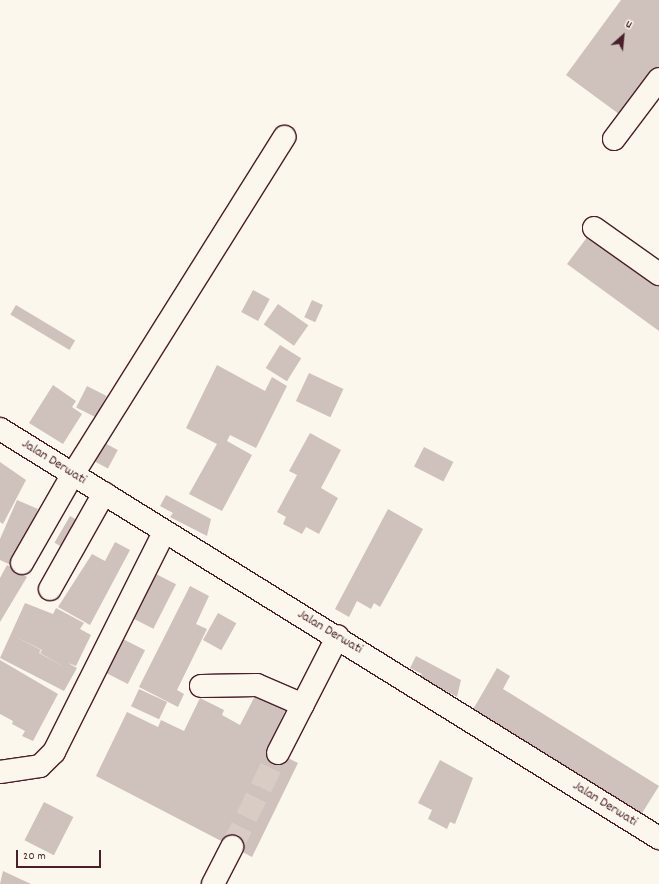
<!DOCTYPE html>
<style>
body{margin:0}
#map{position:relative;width:659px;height:884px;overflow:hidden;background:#fbf7ec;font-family:Dekko,sans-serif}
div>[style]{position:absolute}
.building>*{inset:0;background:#cfc2bc;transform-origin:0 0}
.minor-tunnel>*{height:22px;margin-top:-11px;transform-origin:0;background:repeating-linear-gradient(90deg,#d8ccc5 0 22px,transparent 0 33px)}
.roads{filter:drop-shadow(1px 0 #4a1f2b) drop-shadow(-1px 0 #4a1f2b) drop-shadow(0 1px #4a1f2b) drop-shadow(0 -1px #4a1f2b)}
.minor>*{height:22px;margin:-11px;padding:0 11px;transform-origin:11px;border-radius:11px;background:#fbf7ec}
.major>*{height:22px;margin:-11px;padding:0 11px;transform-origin:11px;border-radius:11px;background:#fbf7ec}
span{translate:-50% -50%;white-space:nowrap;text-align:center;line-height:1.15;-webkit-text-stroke:3px #fbf7ec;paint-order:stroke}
.street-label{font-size:14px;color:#4a1f2b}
.north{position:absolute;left:603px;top:16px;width:40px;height:40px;-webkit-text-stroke:3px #fbf7ec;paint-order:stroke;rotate:27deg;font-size:11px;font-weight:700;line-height:16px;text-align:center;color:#4a1f2b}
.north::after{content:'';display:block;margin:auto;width:14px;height:18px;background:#4a1f2b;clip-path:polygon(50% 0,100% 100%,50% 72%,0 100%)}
.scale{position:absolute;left:16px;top:850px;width:85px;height:18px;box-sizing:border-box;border:2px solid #4a1f2b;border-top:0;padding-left:5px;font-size:12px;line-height:14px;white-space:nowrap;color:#4a1f2b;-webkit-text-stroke:3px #fbf7ec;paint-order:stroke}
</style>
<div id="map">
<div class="building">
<i style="clip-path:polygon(621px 0,659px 0,659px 68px,623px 117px,566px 75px)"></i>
<i style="clip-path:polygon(588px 236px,659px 287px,659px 331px,567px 264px)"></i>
<i style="left:253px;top:290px;width:19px;height:25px;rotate:28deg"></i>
<i style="left:312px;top:300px;width:12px;height:19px;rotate:24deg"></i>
<i style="left:278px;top:304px;width:37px;height:25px;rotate:35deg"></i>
<i style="left:16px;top:305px;width:69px;height:11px;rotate:31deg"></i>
<i style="left:280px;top:345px;width:25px;height:27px;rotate:32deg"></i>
<i style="clip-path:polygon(217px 365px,265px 391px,272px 377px,287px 386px,256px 448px,230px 435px,227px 441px,252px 455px,222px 511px,189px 494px,217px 444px,186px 428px)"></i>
<i style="left:309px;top:373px;width:38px;height:31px;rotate:25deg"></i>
<i style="clip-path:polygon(53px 385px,76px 401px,72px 407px,82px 414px,63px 444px,29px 423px)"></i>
<i style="left:87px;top:386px;width:22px;height:24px;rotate:27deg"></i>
<i style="clip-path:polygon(310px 433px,341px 450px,321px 488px,338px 498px,319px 534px,306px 527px,302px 534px,283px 524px,286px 517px,277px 512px,297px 475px,289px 471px)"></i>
<i style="left:101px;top:441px;width:19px;height:21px;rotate:28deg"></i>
<i style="left:424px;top:447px;width:33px;height:22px;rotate:27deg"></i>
<i style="clip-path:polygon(0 462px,26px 480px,3px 524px,0 522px)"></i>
<i style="clip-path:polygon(166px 495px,211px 519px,207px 536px,170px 517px,173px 513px,160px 506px)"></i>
<i style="clip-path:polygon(17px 500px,38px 509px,13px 566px,0 560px,0 539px)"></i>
<i style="clip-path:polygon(388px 509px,423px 529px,380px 607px,374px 603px,371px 609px,357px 601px,349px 617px,335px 609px)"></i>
<i style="left:70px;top:516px;width:16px;height:31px;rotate:30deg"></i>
<i style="clip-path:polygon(115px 542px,130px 550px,90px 625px,58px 607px,92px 554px,105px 561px)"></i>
<i style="clip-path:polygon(7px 565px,27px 577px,0 622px,0 578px)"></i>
<i style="left:152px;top:572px;width:27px;height:50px;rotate:27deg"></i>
<i style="clip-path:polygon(190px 586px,209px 596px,196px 624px,207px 629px,177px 690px,184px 694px,178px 707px,139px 687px)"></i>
<i style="clip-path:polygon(evenodd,25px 603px,53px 614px,56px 608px,84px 623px,80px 629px,91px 635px,76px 666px,68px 663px,77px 668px,64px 691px,0 658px,25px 603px,14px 636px,42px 650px,40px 653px,66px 668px,39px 653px,41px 650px,14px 636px)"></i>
<i style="left:218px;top:613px;width:21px;height:31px;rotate:29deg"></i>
<i style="left:121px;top:638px;width:27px;height:38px;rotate:27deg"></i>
<i style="clip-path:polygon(416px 656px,461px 680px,457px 697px,420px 677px,422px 674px,410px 668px)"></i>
<i style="clip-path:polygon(0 660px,58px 694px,33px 741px,22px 736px,25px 731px,12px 724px,13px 721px,0 714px)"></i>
<i style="clip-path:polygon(497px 668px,510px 676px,503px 689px,659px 786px,639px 818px,471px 713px)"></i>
<i style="left:139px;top:689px;width:31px;height:19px;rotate:25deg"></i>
<i style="clip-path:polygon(257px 692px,287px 707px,268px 748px,298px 763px,252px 857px,96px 776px,127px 712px,158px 727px,161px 720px,184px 731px,200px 698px,224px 710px,222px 715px,240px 725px)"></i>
<i style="clip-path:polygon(440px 760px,473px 778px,455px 824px,450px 822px,447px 829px,428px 819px,432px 810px,418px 803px)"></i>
<i style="left:44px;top:802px;width:33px;height:43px;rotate:27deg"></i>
<i style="clip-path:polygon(3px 871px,31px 884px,0 884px)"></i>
</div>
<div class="minor-tunnel">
<i style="left:232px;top:847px;width:105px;rotate:-63.9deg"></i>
</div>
<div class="roads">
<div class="minor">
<i style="left:614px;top:139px;width:75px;rotate:-53.1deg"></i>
<i style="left:594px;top:228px;width:80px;rotate:35.3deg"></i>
<i style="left:22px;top:563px;width:103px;rotate:-60.2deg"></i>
<i style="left:73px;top:474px;width:398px;rotate:-57.9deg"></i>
<i style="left:50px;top:589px;width:110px;rotate:-60.6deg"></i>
<i style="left:201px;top:686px;width:56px;rotate:-1deg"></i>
<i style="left:257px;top:685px;width:50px;rotate:23.5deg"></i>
<i style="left:278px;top:753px;width:131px;rotate:-62.9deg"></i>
<i style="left:0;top:772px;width:40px;rotate:-8.5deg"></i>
<i style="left:40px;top:766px;width:20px;rotate:-45deg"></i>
<i style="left:54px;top:752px;width:246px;rotate:-63.4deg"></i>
<i style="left:213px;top:884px;width:42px;rotate:-62.8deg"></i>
</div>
<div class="major">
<i style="left:0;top:429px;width:776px;rotate:31.83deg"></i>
</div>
</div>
<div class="street-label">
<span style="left:54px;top:462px;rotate:32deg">Jalan Derwati</span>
<span style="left:330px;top:632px;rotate:31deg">Jalan Derwati</span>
<span style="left:605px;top:804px;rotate:32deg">Jalan Derwati</span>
</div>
<div class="north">U</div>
<div class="scale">20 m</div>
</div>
